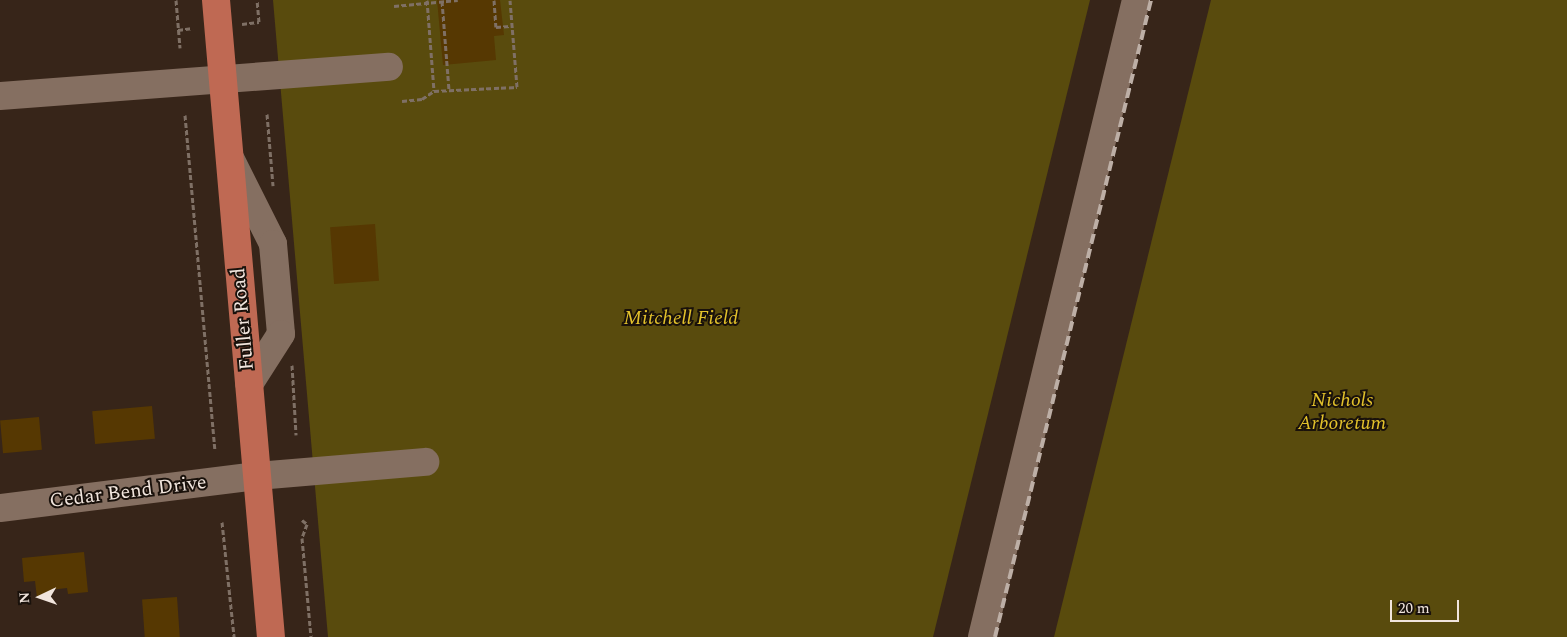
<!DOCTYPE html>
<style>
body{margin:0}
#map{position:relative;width:1567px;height:637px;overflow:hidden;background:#372519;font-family:Spectral,serif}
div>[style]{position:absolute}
.green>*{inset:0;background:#594b0d}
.building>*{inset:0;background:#563802;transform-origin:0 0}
.path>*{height:3px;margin-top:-1.5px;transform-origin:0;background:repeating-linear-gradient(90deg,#7f7065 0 5px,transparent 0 7.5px)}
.minor>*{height:28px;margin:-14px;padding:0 14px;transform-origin:14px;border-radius:14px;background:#856f61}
.major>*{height:28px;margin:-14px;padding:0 14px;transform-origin:14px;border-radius:14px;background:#bf6953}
.rail>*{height:4px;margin-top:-2px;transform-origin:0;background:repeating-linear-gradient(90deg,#bdafa6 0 10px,transparent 0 15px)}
span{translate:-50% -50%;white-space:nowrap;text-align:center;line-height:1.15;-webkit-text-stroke:4px #19110b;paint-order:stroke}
.park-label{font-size:20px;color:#e2c12b;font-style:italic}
.street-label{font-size:20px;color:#f1e5dd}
.north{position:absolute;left:15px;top:572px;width:50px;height:50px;-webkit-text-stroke:4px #19110b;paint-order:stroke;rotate:267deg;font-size:14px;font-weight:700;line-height:20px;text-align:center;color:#f1e5dd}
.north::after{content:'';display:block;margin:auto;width:18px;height:22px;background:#f1e5dd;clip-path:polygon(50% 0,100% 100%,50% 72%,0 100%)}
.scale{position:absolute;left:1390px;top:600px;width:69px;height:22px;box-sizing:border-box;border:2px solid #f1e5dd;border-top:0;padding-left:6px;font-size:15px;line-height:18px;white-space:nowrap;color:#f1e5dd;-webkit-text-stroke:4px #19110b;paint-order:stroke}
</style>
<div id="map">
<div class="green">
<i style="clip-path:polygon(273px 0,1090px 0,933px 637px,328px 637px)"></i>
<i style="clip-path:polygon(1211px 0,1567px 0,1567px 637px,1054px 637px)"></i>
</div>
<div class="building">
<i style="clip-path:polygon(437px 0,500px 0,504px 35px,494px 36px,496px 60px,443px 65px)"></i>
<i style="left:375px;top:224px;width:57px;height:45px;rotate:86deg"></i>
<i style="left:152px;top:406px;width:33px;height:60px;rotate:85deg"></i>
<i style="left:39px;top:417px;width:33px;height:39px;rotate:85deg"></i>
<i style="clip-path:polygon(84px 552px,88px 592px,68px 594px,67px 588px,50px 590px,51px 597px,37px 598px,35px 581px,24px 582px,22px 558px)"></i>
<i style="left:177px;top:597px;width:40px;height:35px;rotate:86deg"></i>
</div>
<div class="path">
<i style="left:176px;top:0;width:48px;rotate:85.2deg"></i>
<i style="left:427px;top:0;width:91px;rotate:85.6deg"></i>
<i style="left:434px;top:91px;width:83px;rotate:-2.8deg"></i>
<i style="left:517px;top:87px;width:87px;rotate:-94.6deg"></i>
<i style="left:494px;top:0;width:27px;rotate:86deg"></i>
<i style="left:496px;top:27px;width:16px;rotate:-4deg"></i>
<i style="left:442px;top:1px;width:89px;rotate:85.5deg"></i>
<i style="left:394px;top:6px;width:64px;rotate:-5.4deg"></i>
<i style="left:242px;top:24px;width:17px;rotate:-7deg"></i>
<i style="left:259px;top:22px;width:22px;rotate:-95deg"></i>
<i style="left:178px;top:30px;width:15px;rotate:-8deg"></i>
<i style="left:402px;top:101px;width:20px;rotate:-6deg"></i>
<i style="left:422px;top:99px;width:14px;rotate:-34deg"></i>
<i style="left:267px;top:114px;width:72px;rotate:85.2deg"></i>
<i style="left:185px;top:115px;width:337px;rotate:84.9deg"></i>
<i style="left:292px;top:365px;width:70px;rotate:86.7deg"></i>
<i style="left:302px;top:520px;width:6px;rotate:39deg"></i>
<i style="left:307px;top:524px;width:15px;rotate:110deg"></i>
<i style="left:302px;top:538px;width:99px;rotate:84.8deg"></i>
<i style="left:222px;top:522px;width:116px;rotate:84deg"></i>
</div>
<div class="minor">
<i style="left:0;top:96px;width:390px;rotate:-4.3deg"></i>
<i style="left:230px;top:158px;width:96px;rotate:63.4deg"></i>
<i style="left:273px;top:244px;width:90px;rotate:84.9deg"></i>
<i style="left:281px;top:334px;width:59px;rotate:122.6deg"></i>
<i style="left:0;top:508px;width:259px;rotate:-7.1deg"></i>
<i style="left:257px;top:476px;width:169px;rotate:-4.8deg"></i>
<i style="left:982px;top:637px;width:655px;rotate:-76.41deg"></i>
</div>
<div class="major">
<i style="left:216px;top:0;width:639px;rotate:85.07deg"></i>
</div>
<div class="rail">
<i style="left:995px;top:637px;width:656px;rotate:-76.24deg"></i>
</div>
<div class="park-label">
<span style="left:681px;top:318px">Mitchell Field</span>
<span style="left:1342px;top:412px">Nichols<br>Arboretum</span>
</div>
<div class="street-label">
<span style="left:243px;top:319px;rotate:-95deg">Fuller Road</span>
<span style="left:128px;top:492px;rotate:-7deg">Cedar Bend Drive</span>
</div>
<div class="north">N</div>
<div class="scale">20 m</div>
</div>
